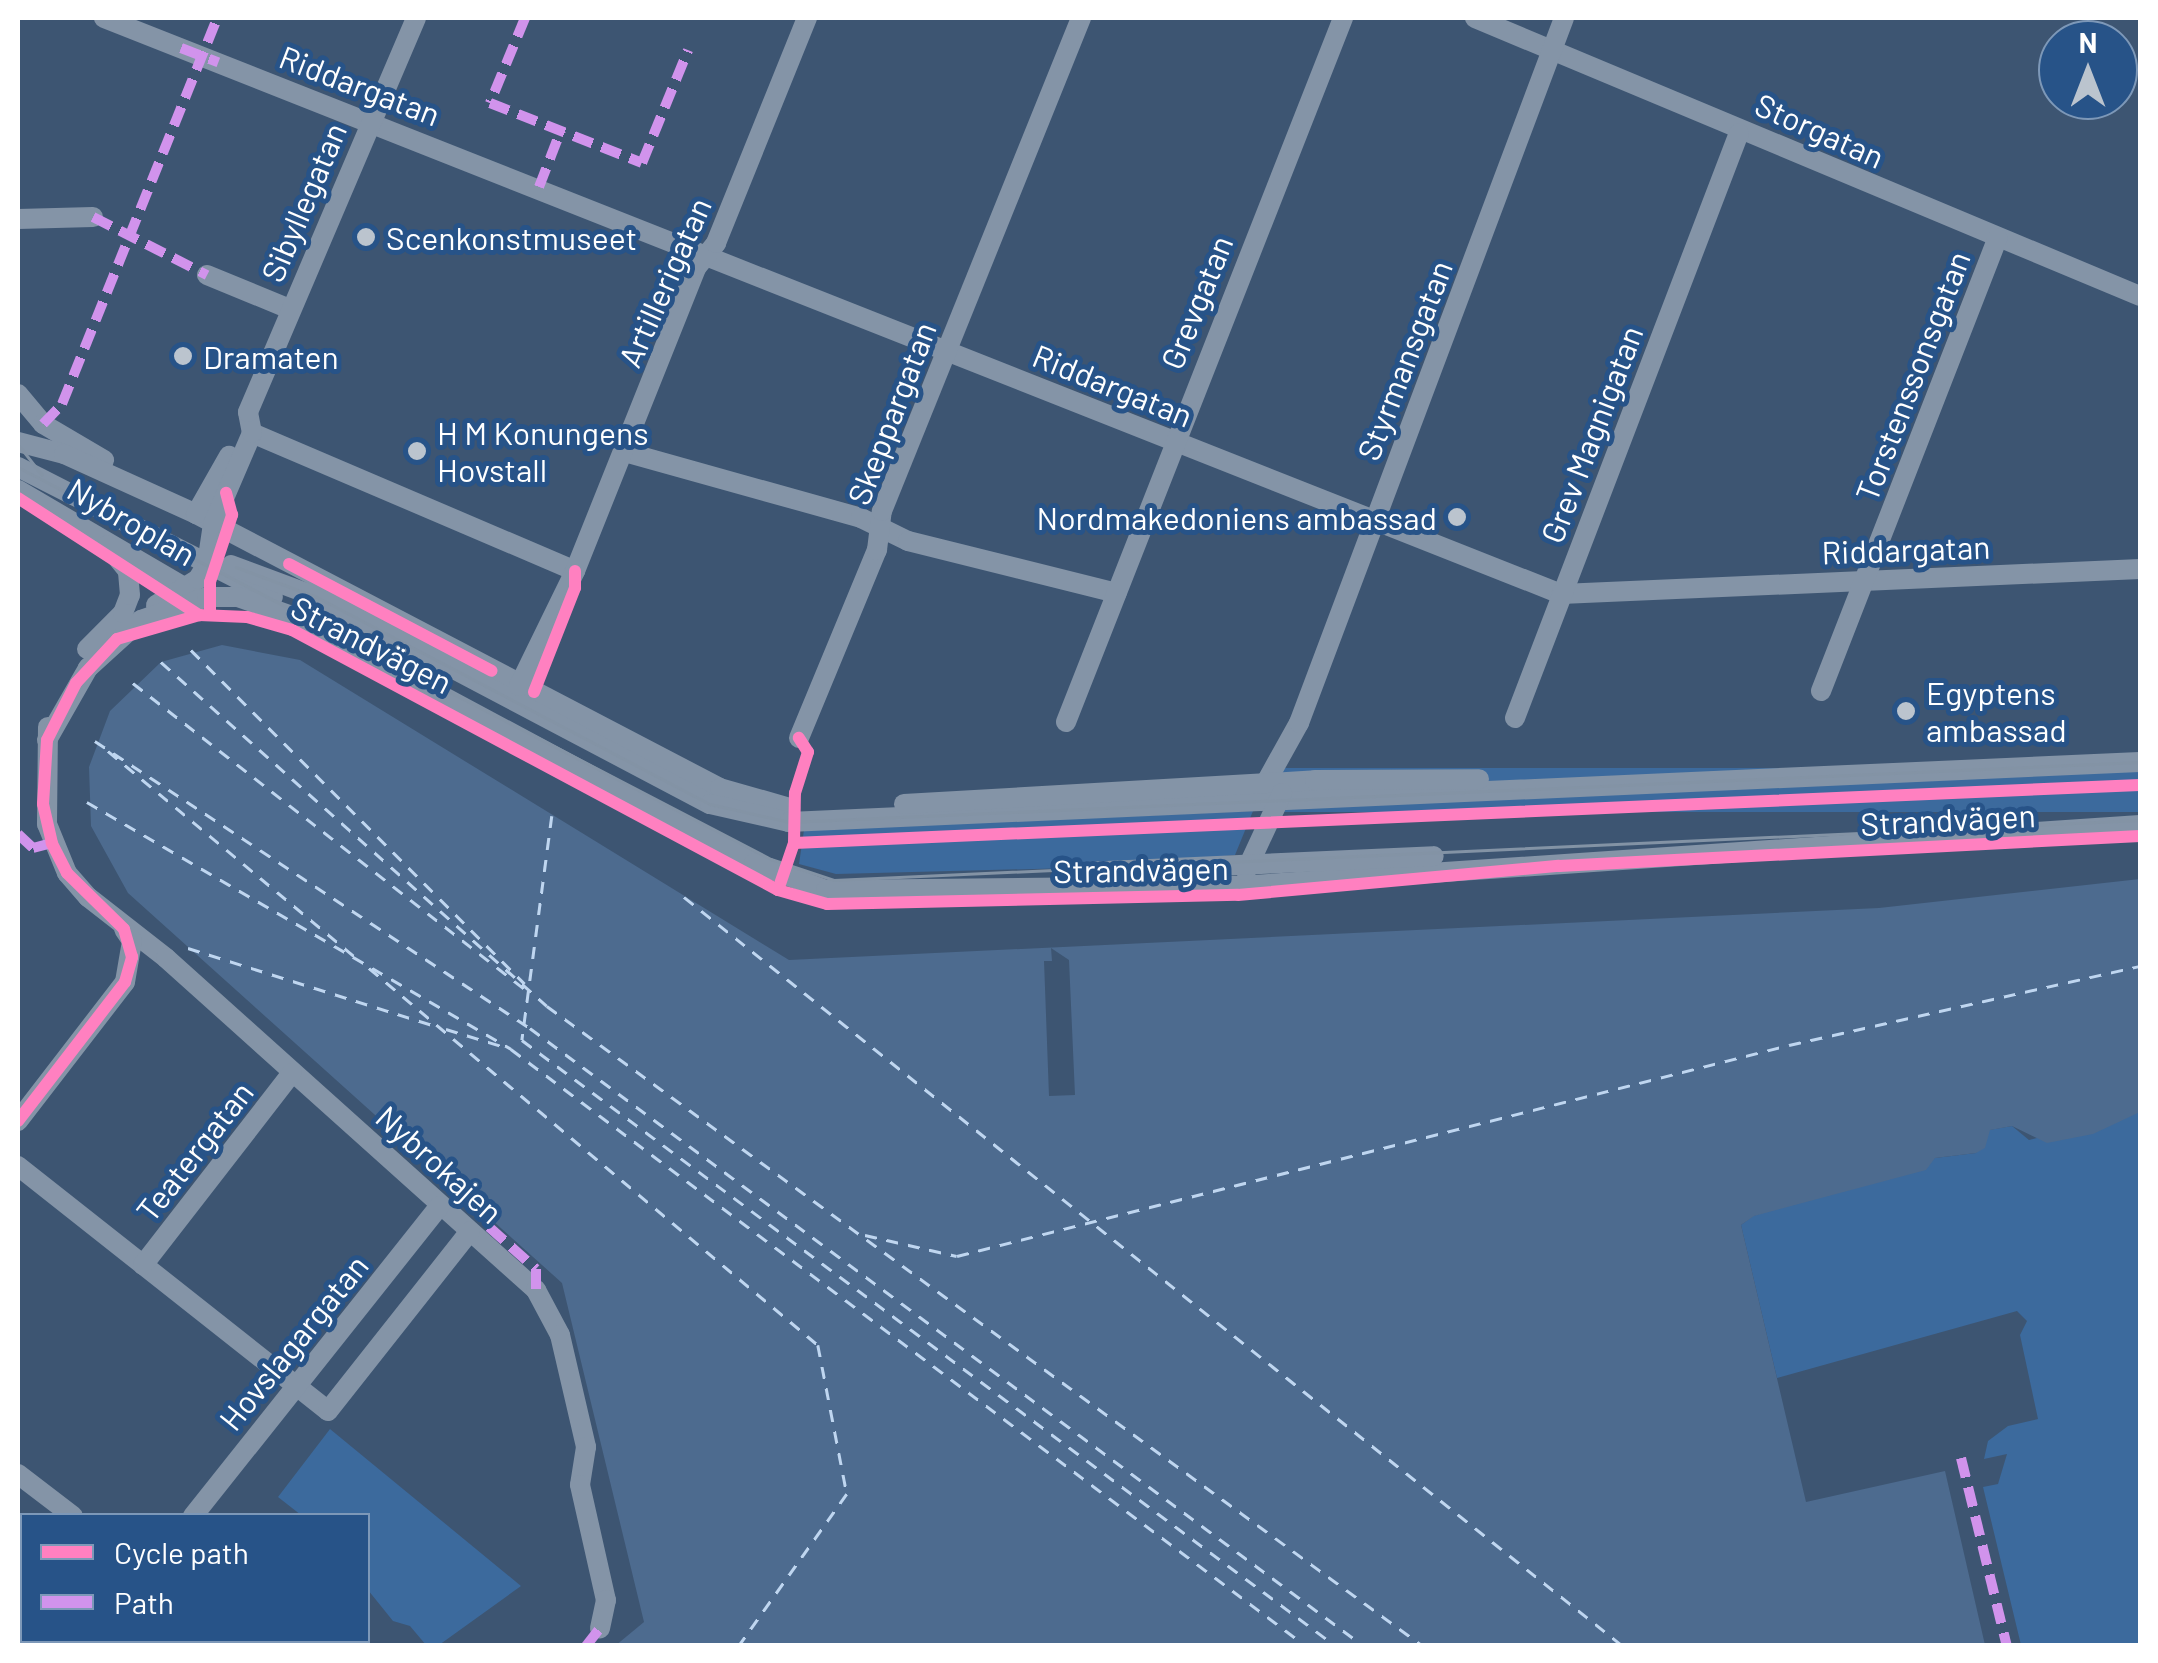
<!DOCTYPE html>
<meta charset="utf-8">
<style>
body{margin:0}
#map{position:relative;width:2158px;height:1663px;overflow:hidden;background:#3d5572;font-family:Barlow,sans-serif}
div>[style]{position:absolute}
.green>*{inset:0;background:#3c6a9d;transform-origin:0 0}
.water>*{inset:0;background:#4d6b8f}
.pier>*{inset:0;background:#3d5572}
.ferry>*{height:2.5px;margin-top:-1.25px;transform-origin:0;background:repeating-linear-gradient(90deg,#bfd6f0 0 12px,transparent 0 22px)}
.minor>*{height:20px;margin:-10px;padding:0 10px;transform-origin:10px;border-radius:10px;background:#8494a7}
.tram>*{height:2.5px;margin:-1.25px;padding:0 1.25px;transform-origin:1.25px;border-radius:1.25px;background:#8393a5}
.quiet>*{height:10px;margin-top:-5px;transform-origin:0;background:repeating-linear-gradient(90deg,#d193ec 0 20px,transparent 0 30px)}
.cycleway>*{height:12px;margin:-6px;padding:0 6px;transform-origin:6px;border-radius:6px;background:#ff80c0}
.dots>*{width:28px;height:28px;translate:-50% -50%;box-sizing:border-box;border:5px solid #275388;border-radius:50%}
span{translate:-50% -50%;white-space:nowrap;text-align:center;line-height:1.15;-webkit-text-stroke:10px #275388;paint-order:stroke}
.street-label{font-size:32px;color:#fff}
.poi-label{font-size:32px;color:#fff}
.left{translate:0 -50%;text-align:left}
.right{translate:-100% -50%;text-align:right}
.frame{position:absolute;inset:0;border:20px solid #fff;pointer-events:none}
.legend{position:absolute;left:20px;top:1513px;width:350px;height:130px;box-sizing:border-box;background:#275388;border:2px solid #7d98b8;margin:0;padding:12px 18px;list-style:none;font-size:30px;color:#fff}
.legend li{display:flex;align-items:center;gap:20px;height:50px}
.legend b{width:50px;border:2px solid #7d98b8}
.north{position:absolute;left:2038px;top:20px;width:100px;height:100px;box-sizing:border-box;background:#275388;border:2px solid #7d98b8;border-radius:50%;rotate:0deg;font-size:28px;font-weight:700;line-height:40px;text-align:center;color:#fff}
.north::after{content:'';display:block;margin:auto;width:35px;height:45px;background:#bbc4ce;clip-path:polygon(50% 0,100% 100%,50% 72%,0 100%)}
</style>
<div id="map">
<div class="green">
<i style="left:2140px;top:768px;width:44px;height:857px;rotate:90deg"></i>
<i style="clip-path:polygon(1253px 811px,1235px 855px,1111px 867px,836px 874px,799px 864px,804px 830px)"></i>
<i style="clip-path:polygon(2140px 1112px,2140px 1645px,2021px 1645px,1983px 1487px,1998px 1484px,2007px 1454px,1984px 1459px,1988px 1441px,2008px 1426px,2038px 1419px,2020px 1335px,2027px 1321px,2017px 1311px,1777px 1378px,1741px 1225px,1753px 1216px,1935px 1158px,1976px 1153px,1989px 1130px,2012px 1126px,2029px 1140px)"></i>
<i style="clip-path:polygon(330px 1429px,521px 1586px,439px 1645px,426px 1645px,410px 1626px,393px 1621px,368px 1590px,368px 1516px,301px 1515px,278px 1497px)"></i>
</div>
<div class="water">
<i style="clip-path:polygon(222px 645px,300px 660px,789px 960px,1879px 908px,2140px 879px,2140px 1112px,2093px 1134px,2047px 1143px,2012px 1126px,1990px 1130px,1985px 1148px,1976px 1153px,1935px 1158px,1926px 1170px,1754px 1216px,1741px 1225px,1806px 1502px,1945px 1471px,1985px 1645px,615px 1646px,644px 1622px,562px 1283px,128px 893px,91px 826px,89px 767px,110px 711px,161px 662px)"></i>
<i style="clip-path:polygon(18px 1547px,22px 1640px,95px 1645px,18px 1645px)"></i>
</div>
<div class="pier">
<i style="clip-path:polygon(1051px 948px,1069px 960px,1075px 1095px,1049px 1096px,1044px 961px,1052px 961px)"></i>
</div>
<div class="ferry">
<i style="left:191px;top:650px;width:472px;rotate:45deg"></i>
<i style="left:161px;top:662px;width:517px;rotate:41.71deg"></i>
<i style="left:547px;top:1006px;width:1085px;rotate:36.15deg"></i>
<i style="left:133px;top:683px;width:499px;rotate:38deg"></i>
<i style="left:95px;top:741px;width:521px;rotate:33.42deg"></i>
<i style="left:530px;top:1028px;width:1038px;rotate:36.54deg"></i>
<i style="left:108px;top:751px;width:322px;rotate:39.8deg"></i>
<i style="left:87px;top:802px;width:491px;rotate:30.2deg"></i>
<i style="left:511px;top:1049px;width:994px;rotate:36.9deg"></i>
<i style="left:552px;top:816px;width:226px;rotate:97.6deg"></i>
<i style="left:522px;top:1040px;width:1015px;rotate:36.67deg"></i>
<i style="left:684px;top:897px;width:1201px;rotate:38.58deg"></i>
<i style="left:188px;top:948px;width:262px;rotate:17.5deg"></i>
<i style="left:369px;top:968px;width:586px;rotate:40.02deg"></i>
<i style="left:818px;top:1345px;width:152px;rotate:79deg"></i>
<i style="left:847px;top:1494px;width:186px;rotate:125.4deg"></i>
<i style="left:446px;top:1029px;width:62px;rotate:17deg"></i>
<i style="left:865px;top:1235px;width:94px;rotate:12.9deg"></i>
<i style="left:957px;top:1256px;width:858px;rotate:-14.23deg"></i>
<i style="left:1789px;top:1045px;width:360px;rotate:-12.7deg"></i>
</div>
<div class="minor">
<i style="left:104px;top:18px;width:1567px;rotate:21.57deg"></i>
<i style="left:1561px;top:594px;width:580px;rotate:-2.47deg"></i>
<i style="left:1475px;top:18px;width:721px;rotate:22.69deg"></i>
<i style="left:18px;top:219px;width:75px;rotate:-1.5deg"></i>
<i style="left:207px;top:275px;width:90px;rotate:22.3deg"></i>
<i style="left:18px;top:394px;width:39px;rotate:50deg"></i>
<i style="left:43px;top:424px;width:71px;rotate:30.5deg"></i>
<i style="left:252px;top:433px;width:351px;rotate:23.1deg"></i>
<i style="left:18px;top:442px;width:48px;rotate:14.6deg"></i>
<i style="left:64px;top:454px;width:145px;rotate:24.4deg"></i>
<i style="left:196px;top:514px;width:591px;rotate:27.61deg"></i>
<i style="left:720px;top:788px;width:73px;rotate:15.9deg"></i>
<i style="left:625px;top:452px;width:245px;rotate:15.6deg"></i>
<i style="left:861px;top:518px;width:52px;rotate:26.1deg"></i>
<i style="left:908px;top:541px;width:215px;rotate:14deg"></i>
<i style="left:18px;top:467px;width:286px;rotate:27deg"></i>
<i style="left:18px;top:490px;width:200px;rotate:30.3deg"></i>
<i style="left:196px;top:514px;width:67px;rotate:-60.4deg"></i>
<i style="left:231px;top:565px;width:92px;rotate:20.4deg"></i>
<i style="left:317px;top:597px;width:444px;rotate:27.8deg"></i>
<i style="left:710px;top:804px;width:81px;rotate:12.8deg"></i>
<i style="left:789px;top:822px;width:1352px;rotate:-2.54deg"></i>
<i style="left:156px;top:605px;width:49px;rotate:-31.8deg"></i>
<i style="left:198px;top:579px;width:17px;rotate:-59deg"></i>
<i style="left:207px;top:564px;width:40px;rotate:-81.5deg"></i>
<i style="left:213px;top:524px;width:99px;rotate:-66.8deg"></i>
<i style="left:252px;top:433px;width:21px;rotate:-101deg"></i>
<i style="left:248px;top:412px;width:428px;rotate:-66.9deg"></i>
<i style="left:87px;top:649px;width:51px;rotate:-45deg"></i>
<i style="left:123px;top:613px;width:19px;rotate:-69deg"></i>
<i style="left:130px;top:595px;width:24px;rotate:-95deg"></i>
<i style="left:128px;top:571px;width:33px;rotate:-129deg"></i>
<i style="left:519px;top:686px;width:128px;rotate:-64deg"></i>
<i style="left:575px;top:571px;width:326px;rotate:-68.2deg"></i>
<i style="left:696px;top:268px;width:32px;rotate:-51deg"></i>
<i style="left:716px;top:243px;width:243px;rotate:-68deg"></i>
<i style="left:1821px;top:691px;width:486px;rotate:-68.7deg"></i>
<i style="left:1515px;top:718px;width:626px;rotate:-69.05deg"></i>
<i style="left:1066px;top:722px;width:757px;rotate:-68.52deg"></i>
<i style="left:48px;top:727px;width:97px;rotate:90.6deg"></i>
<i style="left:47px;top:824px;width:53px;rotate:67.8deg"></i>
<i style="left:67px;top:873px;width:32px;rotate:49deg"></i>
<i style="left:88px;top:897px;width:99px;rotate:38deg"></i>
<i style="left:166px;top:958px;width:497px;rotate:41.9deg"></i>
<i style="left:536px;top:1290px;width:51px;rotate:61.9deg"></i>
<i style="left:560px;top:1335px;width:115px;rotate:76.9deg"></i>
<i style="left:586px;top:1447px;width:38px;rotate:99deg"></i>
<i style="left:580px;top:1485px;width:118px;rotate:77.3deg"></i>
<i style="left:606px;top:1600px;width:29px;rotate:102deg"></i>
<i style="left:799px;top:738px;width:204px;rotate:-67.5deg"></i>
<i style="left:877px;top:550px;width:39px;rotate:-83deg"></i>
<i style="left:882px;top:511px;width:532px;rotate:-68.02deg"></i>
<i style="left:47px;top:740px;width:83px;rotate:-60.3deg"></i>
<i style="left:88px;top:668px;width:72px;rotate:-42.2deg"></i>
<i style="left:141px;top:620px;width:70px;rotate:-19.2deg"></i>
<i style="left:207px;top:597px;width:31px"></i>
<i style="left:238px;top:597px;width:60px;rotate:19.3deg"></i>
<i style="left:295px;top:617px;width:521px;rotate:28.19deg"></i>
<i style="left:754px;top:863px;width:77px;rotate:20.6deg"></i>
<i style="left:826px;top:890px;width:412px;rotate:-0.6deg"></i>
<i style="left:1238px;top:886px;width:904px;rotate:-3.87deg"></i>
<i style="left:1265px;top:784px;width:70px;rotate:-60.9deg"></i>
<i style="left:1299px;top:723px;width:753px;rotate:-69.4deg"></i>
<i style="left:904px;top:804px;width:412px;rotate:-3.3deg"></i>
<i style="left:1315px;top:780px;width:164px;rotate:-0.3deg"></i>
<i style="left:1246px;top:871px;width:86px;rotate:-65.2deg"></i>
<i style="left:1084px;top:872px;width:350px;rotate:-2.6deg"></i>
<i style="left:18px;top:1121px;width:175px;rotate:-52.4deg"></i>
<i style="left:125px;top:982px;width:42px;rotate:-80.3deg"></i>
<i style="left:132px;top:941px;width:14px;rotate:-124deg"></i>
<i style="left:18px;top:1166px;width:395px;rotate:38.3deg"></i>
<i style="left:328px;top:1411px;width:229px;rotate:-51.7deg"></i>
<i style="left:143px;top:1265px;width:243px;rotate:-52.2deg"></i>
<i style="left:18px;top:1474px;width:69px;rotate:37.4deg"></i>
<i style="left:193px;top:1516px;width:396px;rotate:-51.5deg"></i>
<i style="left:178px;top:1640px;width:7px;rotate:56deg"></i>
</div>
<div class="tram">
<i style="left:18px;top:444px;width:39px;rotate:52deg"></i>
<i style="left:18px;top:467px;width:849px;rotate:27.5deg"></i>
<i style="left:771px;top:859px;width:66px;rotate:18.4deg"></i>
<i style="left:834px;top:880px;width:1307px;rotate:-2.63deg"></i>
<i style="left:236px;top:567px;width:86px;rotate:20.3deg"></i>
<i style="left:317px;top:597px;width:444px;rotate:27.8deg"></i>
<i style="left:710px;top:804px;width:81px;rotate:12.8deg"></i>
<i style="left:789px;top:822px;width:1352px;rotate:-2.54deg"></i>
</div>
<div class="quiet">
<i style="left:525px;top:18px;width:92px;rotate:112.4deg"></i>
<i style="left:490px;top:103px;width:163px;rotate:21.5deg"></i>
<i style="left:642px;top:163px;width:122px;rotate:-67.8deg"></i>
<i style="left:181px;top:48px;width:40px;rotate:21deg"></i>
<i style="left:539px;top:187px;width:61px;rotate:-68.9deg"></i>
<i style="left:93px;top:217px;width:128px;rotate:27deg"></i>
<i style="left:43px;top:424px;width:28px;rotate:-46deg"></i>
<i style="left:62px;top:404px;width:416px;rotate:-68.1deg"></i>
<i style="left:18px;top:834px;width:21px;rotate:43deg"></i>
<i style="left:33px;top:848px;width:20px;rotate:-15deg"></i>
<i style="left:489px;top:1227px;width:63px;rotate:41.8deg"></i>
<i style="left:536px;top:1269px;width:21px;rotate:90deg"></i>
<i style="left:1961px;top:1458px;width:194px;rotate:76.3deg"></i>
<i style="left:586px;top:1646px;width:23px;rotate:-52deg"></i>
</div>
<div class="cycleway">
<i style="left:18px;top:498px;width:216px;rotate:32.9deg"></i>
<i style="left:199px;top:615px;width:48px;rotate:2.4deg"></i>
<i style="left:247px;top:617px;width:47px;rotate:16.1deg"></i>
<i style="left:292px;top:630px;width:551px;rotate:28.15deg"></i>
<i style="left:778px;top:890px;width:51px;rotate:15.9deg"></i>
<i style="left:827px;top:904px;width:411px;rotate:-1.3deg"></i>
<i style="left:1238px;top:895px;width:322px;rotate:-5.2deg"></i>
<i style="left:1559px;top:866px;width:582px;rotate:-2.96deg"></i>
<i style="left:289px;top:564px;width:229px;rotate:27.8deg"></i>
<i style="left:210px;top:615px;width:33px;rotate:-90deg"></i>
<i style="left:210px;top:582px;width:71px;rotate:-71.8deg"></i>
<i style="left:232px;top:515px;width:23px;rotate:-105deg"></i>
<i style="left:534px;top:692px;width:112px;rotate:-68.5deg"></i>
<i style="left:575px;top:588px;width:17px;rotate:-90deg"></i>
<i style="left:794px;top:843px;width:1347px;rotate:-2.47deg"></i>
<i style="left:778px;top:890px;width:50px;rotate:-71.2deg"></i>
<i style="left:794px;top:843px;width:50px;rotate:-88.9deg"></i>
<i style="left:795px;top:793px;width:43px;rotate:-72.4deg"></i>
<i style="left:808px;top:752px;width:17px;rotate:-123deg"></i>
<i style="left:18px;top:1121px;width:175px;rotate:-52.4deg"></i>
<i style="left:125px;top:982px;width:26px;rotate:-74deg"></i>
<i style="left:132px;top:957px;width:29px;rotate:-106deg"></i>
<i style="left:124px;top:929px;width:80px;rotate:-135.5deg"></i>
<i style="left:67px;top:873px;width:34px;rotate:-117deg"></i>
<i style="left:52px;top:843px;width:40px;rotate:-103deg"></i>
<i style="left:43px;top:804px;width:64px;rotate:-86.4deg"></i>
<i style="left:47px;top:740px;width:64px;rotate:-63deg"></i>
<i style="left:76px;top:683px;width:60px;rotate:-47deg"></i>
<i style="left:117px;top:639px;width:85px;rotate:-16.3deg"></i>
</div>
<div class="dots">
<i style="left:366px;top:237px;background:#bbc4ce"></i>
<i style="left:183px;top:356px;background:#bbc4ce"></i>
<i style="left:417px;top:451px;background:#bbc4ce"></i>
<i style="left:1457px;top:517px;background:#bbc4ce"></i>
<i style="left:1906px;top:711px;background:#bbc4ce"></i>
</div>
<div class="street-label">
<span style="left:360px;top:85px;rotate:21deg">Riddargatan</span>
<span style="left:1820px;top:130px;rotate:24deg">Storgatan</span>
<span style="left:303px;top:202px;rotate:-67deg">Sibyllegatan</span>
<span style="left:664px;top:282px;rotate:-66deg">Artillerigatan</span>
<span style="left:1196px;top:302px;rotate:-68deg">Grevgatan</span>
<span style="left:1404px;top:360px;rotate:-69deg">Styrmansgatan</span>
<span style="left:1912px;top:376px;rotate:-69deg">Torstenssonsgatan</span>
<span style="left:1113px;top:385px;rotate:22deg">Riddargatan</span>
<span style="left:891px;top:413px;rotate:-69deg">Skeppargatan</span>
<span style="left:1591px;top:434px;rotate:-69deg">Grev Magnigatan</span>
<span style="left:132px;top:521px;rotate:30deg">Nybroplan</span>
<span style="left:1906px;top:549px;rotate:-2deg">Riddargatan</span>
<span style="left:372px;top:644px;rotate:27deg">Strandvägen</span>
<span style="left:1948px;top:819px;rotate:-3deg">Strandvägen</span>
<span style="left:1141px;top:869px;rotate:-1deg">Strandvägen</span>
<span style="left:194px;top:1151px;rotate:-52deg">Teatergatan</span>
<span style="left:440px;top:1164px;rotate:42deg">Nybrokajen</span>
<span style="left:293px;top:1342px;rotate:-51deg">Hovslagargatan</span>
</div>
<div class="poi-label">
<span class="left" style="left:386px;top:237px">Scenkonstmuseet</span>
<span class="left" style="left:203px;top:356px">Dramaten</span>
<span class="left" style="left:437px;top:451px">H M Konungens<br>Hovstall</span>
<span class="right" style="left:1437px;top:517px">Nordmakedoniens ambassad</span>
<span class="left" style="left:1926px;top:711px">Egyptens<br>ambassad</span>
</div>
<div class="frame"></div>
<ul class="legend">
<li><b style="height:12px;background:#ff80c0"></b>Cycle path</li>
<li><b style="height:12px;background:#d193ec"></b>Path</li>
</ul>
<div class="north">N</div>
</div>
